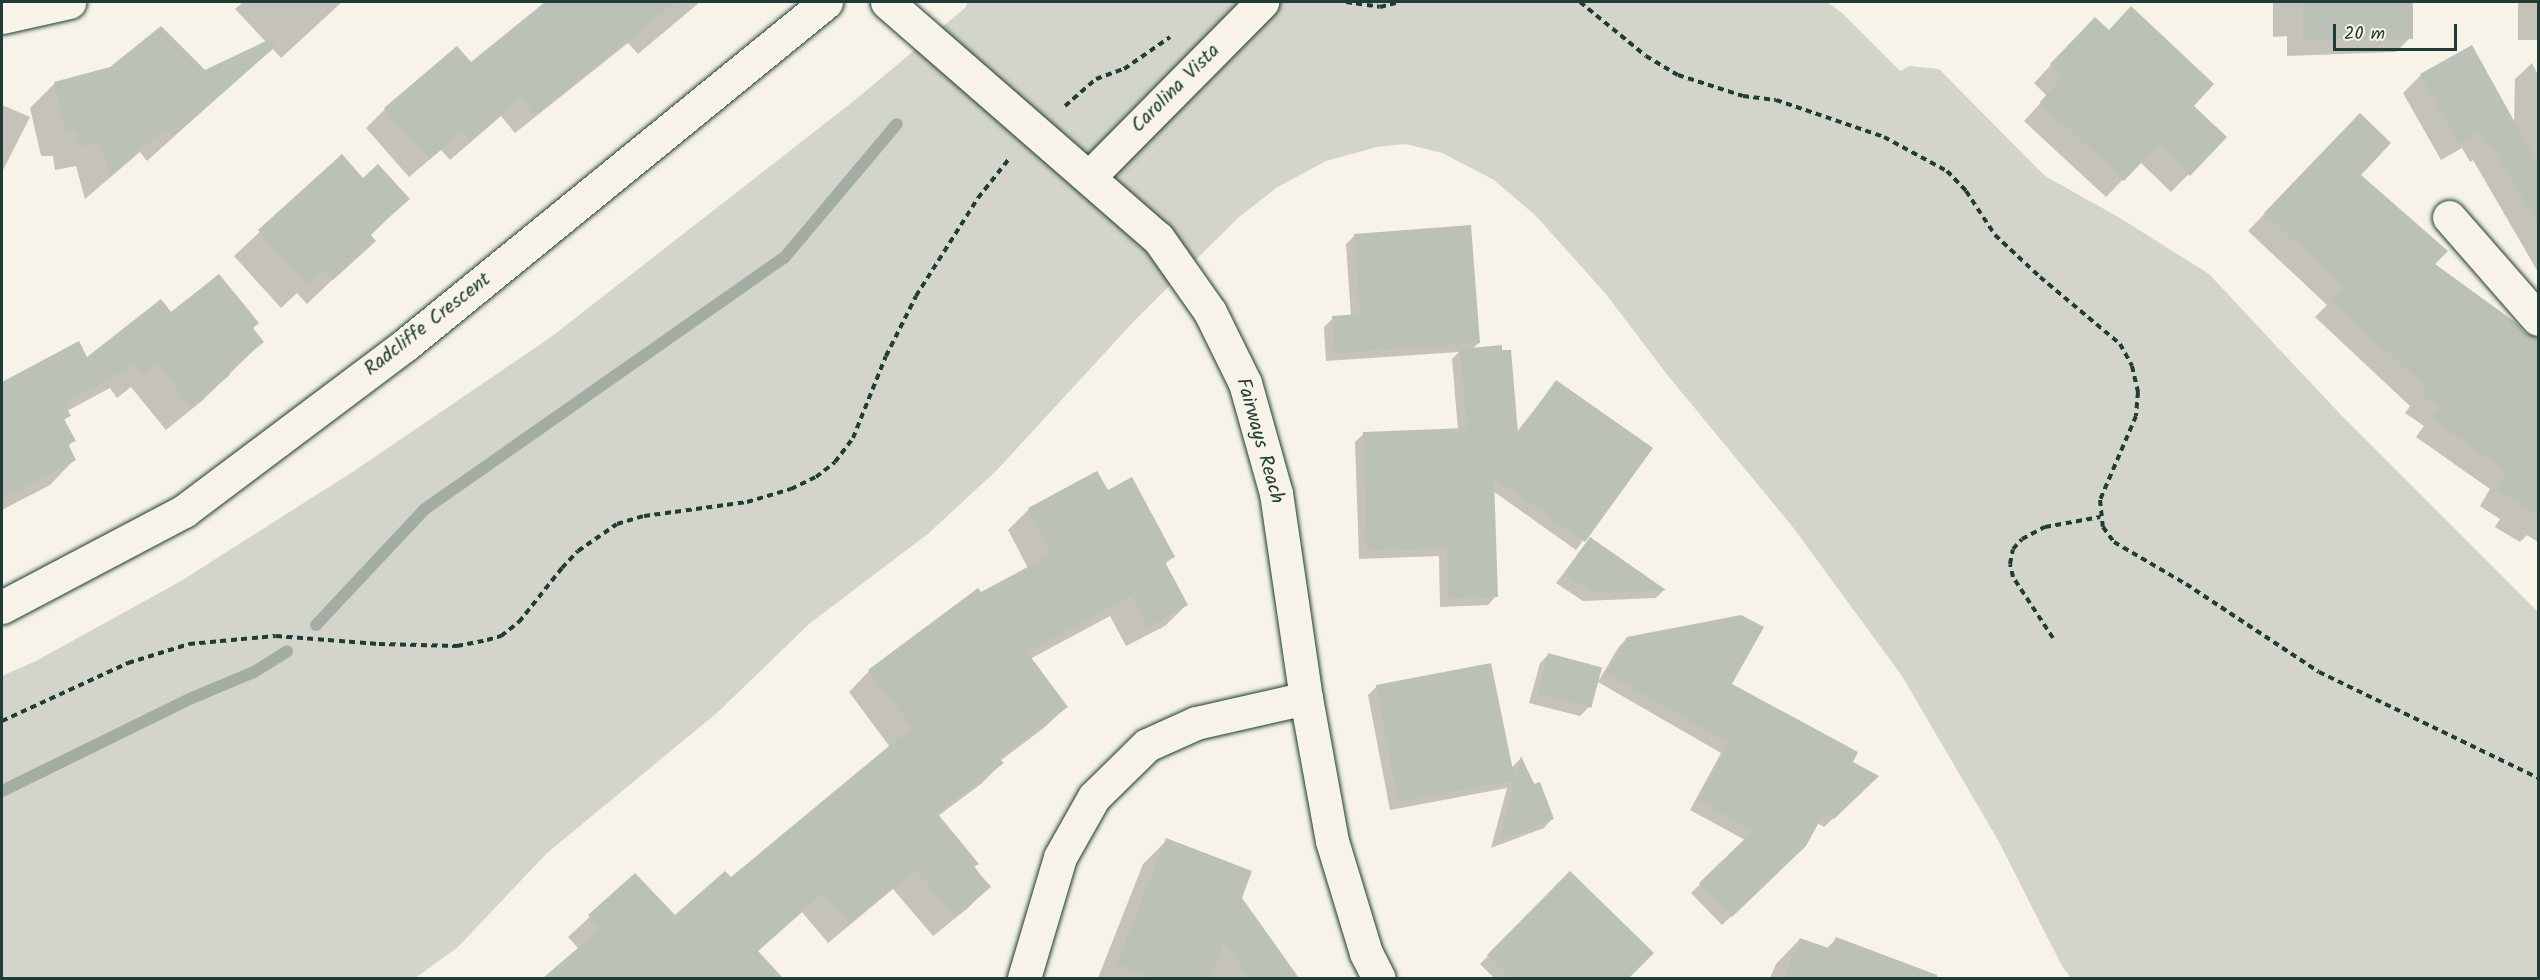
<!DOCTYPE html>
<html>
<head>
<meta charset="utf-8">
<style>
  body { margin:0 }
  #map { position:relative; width:2540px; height:980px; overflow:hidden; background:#f7f3e8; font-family:Kalam,sans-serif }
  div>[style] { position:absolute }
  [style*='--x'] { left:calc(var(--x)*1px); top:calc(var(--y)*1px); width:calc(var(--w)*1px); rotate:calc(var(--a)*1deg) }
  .green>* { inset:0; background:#d3d5ca }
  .shadow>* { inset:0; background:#0003; transform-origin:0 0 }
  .stream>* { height:12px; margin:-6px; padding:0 6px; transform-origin:6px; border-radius:6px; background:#a4ada3 }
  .building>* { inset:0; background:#bbc1b6; transform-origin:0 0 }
  .path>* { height:4px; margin-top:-2px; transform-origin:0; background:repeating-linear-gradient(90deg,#1f3d34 0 6px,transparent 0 10.5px) }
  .roads { filter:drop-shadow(0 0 2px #1f3d34) drop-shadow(0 0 2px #1f3d34) }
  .street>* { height:33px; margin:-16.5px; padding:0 16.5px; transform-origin:16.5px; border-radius:16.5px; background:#f7f3e8 }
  span { translate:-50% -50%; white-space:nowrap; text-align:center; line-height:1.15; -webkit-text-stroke:4.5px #f7f3e8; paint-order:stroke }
  .street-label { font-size:20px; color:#1f3d34 }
  .frame { position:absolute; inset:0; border:3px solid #1f3d34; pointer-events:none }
  .scale { position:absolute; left:2333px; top:24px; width:124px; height:27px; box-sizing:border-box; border:3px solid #1f3d34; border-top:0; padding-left:8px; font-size:18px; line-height:21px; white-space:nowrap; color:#1f3d34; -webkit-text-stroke:4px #f7f3e8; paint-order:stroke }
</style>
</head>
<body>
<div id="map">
  <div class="green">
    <i style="clip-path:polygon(968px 2px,1827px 2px,1842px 13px,1900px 71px,1910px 66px,1939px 69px,2045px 176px,2120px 218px,2209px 274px,2341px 415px,2538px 612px,2538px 978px,2071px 978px,2062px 966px,1998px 840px,1902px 676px,1792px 526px,1669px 377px,1605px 293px,1536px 216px,1494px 180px,1442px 153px,1406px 144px,1377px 147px,1326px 161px,1276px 188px,1238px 218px,1137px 318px,996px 471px,929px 533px,809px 624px,718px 712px,547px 853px,457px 948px,415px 978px,2px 978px,2px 676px,36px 661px,181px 581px,354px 471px,551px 337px,855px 100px,965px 8px)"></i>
  </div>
  <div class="shadow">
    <i style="clip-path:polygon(243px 2px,342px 2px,281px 58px,272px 48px,147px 161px,140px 152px,85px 199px,76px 166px,55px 170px,53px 156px,41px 156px,30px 108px,55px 83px,204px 72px,266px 42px,235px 9px)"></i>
    <i style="clip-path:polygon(547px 2px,700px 2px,638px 54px,628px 43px,515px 133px,501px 116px,450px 160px,441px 150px,409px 177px,366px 128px,385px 109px,471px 64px)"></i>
    <i style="clip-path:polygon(2273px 2px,2412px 2px,2413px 35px,2396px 52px,2287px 56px,2287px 36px,2273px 37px)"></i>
    <i style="left:2518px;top:2px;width:20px;height:38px"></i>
    <i style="clip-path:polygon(2078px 36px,2192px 106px,2225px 137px,2171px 192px,2140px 162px,2106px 197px,2024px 121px,2047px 96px,2034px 83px)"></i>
    <i style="clip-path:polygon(2532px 63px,2538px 75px,2538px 272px,2473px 160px,2470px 162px,2462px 148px,2441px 160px,2403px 93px,2421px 75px,2514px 123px,2515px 79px)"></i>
    <i style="clip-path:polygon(2px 105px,30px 117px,2px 172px)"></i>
    <i style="clip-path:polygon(2342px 132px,2359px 175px,2433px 264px,2506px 364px,2538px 384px,2538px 542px,2527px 535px,2520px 542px,2495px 527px,2500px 519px,2480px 506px,2490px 489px,2416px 437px,2424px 426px,2405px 413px,2410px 406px,2315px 317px,2327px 305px,2248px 231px)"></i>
    <i style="clip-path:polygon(341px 156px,362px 180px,408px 199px,370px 236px,374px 240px,307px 304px,297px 293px,281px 308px,234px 256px)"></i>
    <i style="clip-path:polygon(1355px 235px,1479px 343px,1472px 349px,1516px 433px,1556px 382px,1651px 449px,1576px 550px,1493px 491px,1496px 596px,1488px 605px,1440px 607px,1439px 556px,1359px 559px,1355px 442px,1364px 433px,1458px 430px,1452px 359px,1459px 352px,1326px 361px,1324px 327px,1333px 318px,1351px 317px,1346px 244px)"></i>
    <i style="clip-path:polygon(171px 314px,251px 329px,262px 342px,203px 400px,166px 430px,131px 387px,117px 398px,110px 388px,67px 411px,69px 416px,63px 421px,74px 441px,67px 447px,74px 460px,50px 485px,2px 510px,2px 384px,79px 343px,87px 359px)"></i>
    <i style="clip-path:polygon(1096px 473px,1107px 492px,1173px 557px,1164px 565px,1186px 605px,1165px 626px,1126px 646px,1110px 616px,1030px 659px,1066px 707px,1045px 727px,1000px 761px,1002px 763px,981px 784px,938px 816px,989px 887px,968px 908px,933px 936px,893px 889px,828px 943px,802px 912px,757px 952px,772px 968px,761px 978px,546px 978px,579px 949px,568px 937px,635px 875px,675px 918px,730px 879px,890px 747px,849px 692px,869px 671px,980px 594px,1028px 568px,1008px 530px,1029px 509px)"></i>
    <i style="clip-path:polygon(1590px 539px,1664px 590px,1656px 598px,1583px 601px,1556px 583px)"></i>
    <i style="clip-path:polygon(1627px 638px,1730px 684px,1876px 777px,1824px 827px,1817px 823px,1805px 845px,1722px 925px,1691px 893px,1745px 840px,1690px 810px,1721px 753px,1598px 682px,1618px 648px)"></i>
    <i style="clip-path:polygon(1548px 655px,1589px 707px,1580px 716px,1529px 703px,1540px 663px)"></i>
    <i style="clip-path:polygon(1377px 686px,1511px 768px,1521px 758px,1552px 819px,1544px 828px,1491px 848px,1507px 788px,1390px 810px,1368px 695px)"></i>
    <i style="clip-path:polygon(1167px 840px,1240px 898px,1289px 968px,1278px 978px,1098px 978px,1143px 864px)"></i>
    <i style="clip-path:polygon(1570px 873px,1652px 953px,1627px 978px,1494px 978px,1480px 964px)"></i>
    <i style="clip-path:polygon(1800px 939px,1826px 949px,1836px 939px,1941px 978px,1770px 978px,1776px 964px)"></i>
  </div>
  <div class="stream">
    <i style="--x:316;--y:625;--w:159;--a:-46.8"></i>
    <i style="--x:425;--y:509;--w:438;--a:-35"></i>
    <i style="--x:784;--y:258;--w:175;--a:-49.9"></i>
    <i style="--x:2;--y:791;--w:212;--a:-26.1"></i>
    <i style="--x:192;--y:698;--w:67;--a:-22.8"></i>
    <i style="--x:254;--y:672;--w:39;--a:-32"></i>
  </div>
  <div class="building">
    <i style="clip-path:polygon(545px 2px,676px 2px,535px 115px,521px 98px,470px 142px,461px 132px,430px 159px,384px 108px,457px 46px,471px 62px)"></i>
    <i style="left:2303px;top:2px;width:110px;height:37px"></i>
    <i style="clip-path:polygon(2131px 6px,2214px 84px,2194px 106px,2227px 137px,2190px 176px,2158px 145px,2124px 181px,2040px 102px,2063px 77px,2050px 64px,2095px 17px,2109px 30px)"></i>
    <i style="clip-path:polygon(161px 26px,205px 70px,270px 39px,275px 47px,173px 137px,165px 129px,110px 176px,101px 142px,79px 146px,77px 131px,66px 132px,54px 82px,110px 67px)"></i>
    <i style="clip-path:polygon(2472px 45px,2538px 164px,2538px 225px,2491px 144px,2487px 146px,2480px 132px,2458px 144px,2420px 74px)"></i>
    <i style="clip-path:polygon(2360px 113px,2391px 143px,2361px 175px,2448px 251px,2435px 264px,2515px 322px,2524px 332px,2538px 338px,2538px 516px,2496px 489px,2506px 471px,2432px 419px,2440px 408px,2421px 395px,2426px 388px,2331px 299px,2343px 287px,2264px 213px)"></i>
    <i style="clip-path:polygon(342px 154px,363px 178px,378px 164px,410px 199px,370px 234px,376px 241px,333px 280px,323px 270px,307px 284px,258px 230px)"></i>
    <i style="clip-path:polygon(1471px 225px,1480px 343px,1335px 353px,1332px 316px,1360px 314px,1354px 234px)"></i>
    <i style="clip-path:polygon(219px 274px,259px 323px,253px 328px,264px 342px,227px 372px,230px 375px,191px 406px,156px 363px,143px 374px,135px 364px,64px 403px,71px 416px,64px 419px,76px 441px,68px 444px,76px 460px,2px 499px,2px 382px,79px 341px,87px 357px,161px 299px,171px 312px)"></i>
    <i style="clip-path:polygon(1502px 345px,1502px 350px,1511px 350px,1518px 433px,1556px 380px,1653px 448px,1585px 542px,1494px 478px,1498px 597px,1448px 599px,1447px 548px,1367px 551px,1363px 432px,1467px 428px,1460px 349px)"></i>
    <i style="clip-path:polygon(1097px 471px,1108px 490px,1132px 477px,1175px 557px,1165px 562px,1188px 605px,1148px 627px,1131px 596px,1027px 652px,1068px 707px,999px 758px,1004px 763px,937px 813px,979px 864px,974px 867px,991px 887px,955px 917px,915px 869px,849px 924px,823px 893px,758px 951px,783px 978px,543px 978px,600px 929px,588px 915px,635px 873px,675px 915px,725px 871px,731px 877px,912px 727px,868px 670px,978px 588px,981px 592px,1052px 554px,1028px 508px)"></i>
    <i style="clip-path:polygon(1590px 537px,1666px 590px,1592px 593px,1564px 573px)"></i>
    <i style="clip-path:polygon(1741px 615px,1764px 627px,1732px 684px,1858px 752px,1853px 762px,1879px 776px,1834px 819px,1824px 813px,1806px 846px,1732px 917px,1699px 883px,1753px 831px,1698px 800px,1729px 743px,1606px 673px,1627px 637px)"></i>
    <i style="left:1548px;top:653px;width:56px;height:42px;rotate:15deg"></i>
    <i style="clip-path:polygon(1491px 663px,1515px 780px,1521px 756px,1534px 784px,1540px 782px,1554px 819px,1499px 841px,1515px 780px,1398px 802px,1376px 685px)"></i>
    <i style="clip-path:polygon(1166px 838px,1252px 871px,1242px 898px,1299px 978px,1249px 978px,1224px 942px,1210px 978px,1156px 978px,1117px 964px)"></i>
    <i style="clip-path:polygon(1570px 871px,1654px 953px,1629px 978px,1511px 978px,1487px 955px)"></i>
    <i style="clip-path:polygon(1836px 937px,1937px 975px,1937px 978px,1784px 978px,1800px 938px,1831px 949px)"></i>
  </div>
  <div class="path">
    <i style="--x:1346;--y:2;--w:34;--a:8"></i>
    <i style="--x:1380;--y:7;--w:21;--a:-14"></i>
    <i style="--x:1580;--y:2;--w:85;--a:39.3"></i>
    <i style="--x:1646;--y:56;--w:37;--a:31"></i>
    <i style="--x:1678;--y:75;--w:68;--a:17.9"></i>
    <i style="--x:1743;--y:96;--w:33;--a:7"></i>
    <i style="--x:1776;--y:100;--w:114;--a:18.9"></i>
    <i style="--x:1884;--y:137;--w:72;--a:28.4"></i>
    <i style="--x:1947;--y:171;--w:28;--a:46"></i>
    <i style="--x:1966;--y:191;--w:53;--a:56.6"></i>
    <i style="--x:1995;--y:235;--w:62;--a:43"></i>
    <i style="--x:2040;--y:277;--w:104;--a:39.9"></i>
    <i style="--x:2120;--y:344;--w:25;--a:61"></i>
    <i style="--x:2132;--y:366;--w:27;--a:77"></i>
    <i style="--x:2138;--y:392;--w:24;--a:95"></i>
    <i style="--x:2136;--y:416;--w:91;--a:113.2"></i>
    <i style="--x:2100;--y:500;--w:27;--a:84"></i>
    <i style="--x:2103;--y:527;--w:19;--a:54"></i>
    <i style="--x:2114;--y:542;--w:83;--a:30.3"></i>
    <i style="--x:2186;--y:584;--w:159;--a:33.5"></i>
    <i style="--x:2319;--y:672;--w:243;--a:25.8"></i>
    <i style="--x:1065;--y:106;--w:41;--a:-41.1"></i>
    <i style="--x:1096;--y:79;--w:30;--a:-20"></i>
    <i style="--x:1124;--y:69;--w:56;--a:-34.8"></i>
    <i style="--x:2053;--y:638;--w:73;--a:-123.3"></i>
    <i style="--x:2013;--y:577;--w:13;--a:-103"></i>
    <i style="--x:2010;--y:564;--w:15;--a:-79"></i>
    <i style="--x:2013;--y:549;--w:13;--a:-48"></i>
    <i style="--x:2022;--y:539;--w:26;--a:-28"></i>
    <i style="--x:2045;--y:527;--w:56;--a:-10.3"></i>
    <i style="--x:2;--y:721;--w:139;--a:-24.7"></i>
    <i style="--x:128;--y:663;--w:64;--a:-17.3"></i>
    <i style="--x:189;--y:644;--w:87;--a:-5.3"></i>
    <i style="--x:276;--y:636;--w:103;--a:4.4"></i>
    <i style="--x:379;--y:644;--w:78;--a:1.5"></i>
    <i style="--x:457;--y:646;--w:31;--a:-11"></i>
    <i style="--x:487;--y:640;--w:15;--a:-16"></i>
    <i style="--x:501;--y:636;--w:23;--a:-38"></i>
    <i style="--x:519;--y:622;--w:69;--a:-51.5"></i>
    <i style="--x:562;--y:568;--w:23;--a:-47"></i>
    <i style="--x:578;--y:551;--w:47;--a:-34.7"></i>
    <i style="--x:617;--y:524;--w:28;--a:-17"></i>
    <i style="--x:644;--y:516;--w:104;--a:-7.7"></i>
    <i style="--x:747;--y:502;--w:46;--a:-16.5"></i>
    <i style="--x:791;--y:489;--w:28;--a:-26"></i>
    <i style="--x:816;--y:477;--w:24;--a:-38"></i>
    <i style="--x:835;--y:462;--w:30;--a:-53"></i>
    <i style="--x:853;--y:438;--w:88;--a:-68.1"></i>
    <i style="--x:886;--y:356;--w:67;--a:-63.4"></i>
    <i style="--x:916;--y:296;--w:116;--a:-57.7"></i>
    <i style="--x:978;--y:198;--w:50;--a:-51.5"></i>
  </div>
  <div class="roads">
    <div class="street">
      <i style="--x:887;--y:2;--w:359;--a:41.1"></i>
      <i style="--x:1158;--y:238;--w:90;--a:54.9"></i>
      <i style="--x:1210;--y:312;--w:79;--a:63.8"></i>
      <i style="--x:1245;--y:383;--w:114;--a:74.3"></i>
      <i style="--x:1276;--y:493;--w:207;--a:81.7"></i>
      <i style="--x:1306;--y:698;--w:145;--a:79.7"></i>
      <i style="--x:1332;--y:841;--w:117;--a:73.1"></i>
      <i style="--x:1366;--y:953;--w:28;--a:63"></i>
      <i style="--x:2;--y:17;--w:69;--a:-12.6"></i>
      <i style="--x:1090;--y:176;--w:245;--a:-45.3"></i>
      <i style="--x:2449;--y:217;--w:135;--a:48.9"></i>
      <i style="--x:2;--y:607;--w:206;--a:-27.8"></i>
      <i style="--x:184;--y:511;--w:276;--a:-36.9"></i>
      <i style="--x:405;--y:345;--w:543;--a:-39.17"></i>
      <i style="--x:1024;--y:978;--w:126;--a:-73.4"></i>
      <i style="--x:1060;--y:857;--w:69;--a:-60.5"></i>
      <i style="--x:1094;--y:797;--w:74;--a:-44.5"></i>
      <i style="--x:1147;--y:745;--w:54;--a:-24.2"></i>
      <i style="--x:1196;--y:723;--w:113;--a:-12.8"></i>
    </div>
  </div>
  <div class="street-label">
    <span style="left:1176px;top:89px;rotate:-45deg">Carolina Vista</span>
    <span style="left:428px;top:325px;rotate:-38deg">Radcliffe Crescent</span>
    <span style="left:1259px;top:441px;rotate:74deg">Fairways Reach</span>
  </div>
  <div class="frame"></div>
  <div class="scale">20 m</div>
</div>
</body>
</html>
